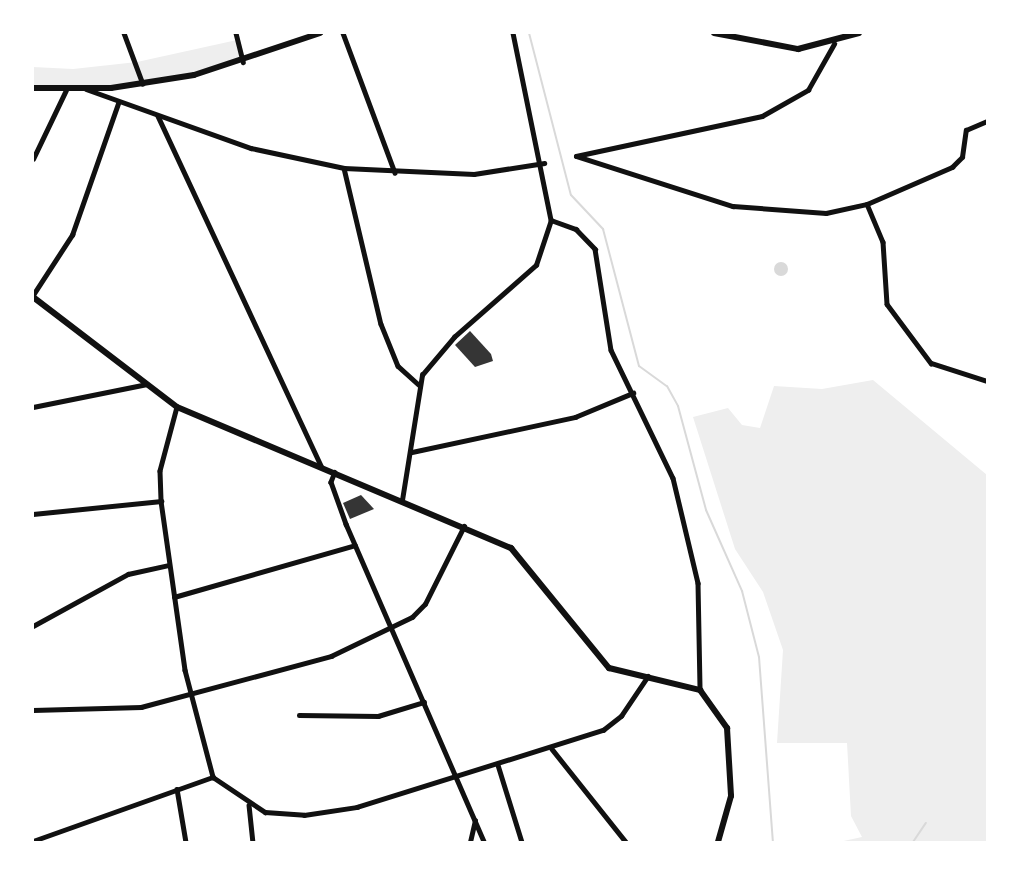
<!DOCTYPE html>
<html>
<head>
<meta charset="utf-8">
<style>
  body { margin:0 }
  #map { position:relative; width:1020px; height:875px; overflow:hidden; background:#fff; font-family:"Noto Serif",serif }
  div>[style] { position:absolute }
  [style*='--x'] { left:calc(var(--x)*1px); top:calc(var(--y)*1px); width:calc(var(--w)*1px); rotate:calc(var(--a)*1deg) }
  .green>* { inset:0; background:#eee }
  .water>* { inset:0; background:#d9d9d9 }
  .round { border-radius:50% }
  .stream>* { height:2px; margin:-1px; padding:0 1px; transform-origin:1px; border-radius:1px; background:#d9d9d9 }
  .building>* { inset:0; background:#353535 }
  .minor>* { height:4.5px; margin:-2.25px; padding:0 2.25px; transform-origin:2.25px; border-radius:2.25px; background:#111 }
  .tertiary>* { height:6px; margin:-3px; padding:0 3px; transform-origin:3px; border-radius:3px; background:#111 }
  span { translate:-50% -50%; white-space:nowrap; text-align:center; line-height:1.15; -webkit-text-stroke:4.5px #fff; paint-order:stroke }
  .frame { position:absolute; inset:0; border:34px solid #fff; pointer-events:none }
</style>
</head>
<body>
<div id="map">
  <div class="green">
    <i style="clip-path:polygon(237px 40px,243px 62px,194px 75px,143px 84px,33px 88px,33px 67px,73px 69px,137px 62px)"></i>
    <i style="clip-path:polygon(873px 380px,987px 475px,987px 842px,839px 842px,862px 837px,851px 816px,847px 743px,777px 743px,783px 650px,763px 592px,735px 549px,693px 417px,728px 408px,742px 425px,760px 428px,774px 386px,822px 389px)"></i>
  </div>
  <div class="water">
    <i class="round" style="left:774px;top:262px;width:14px;height:14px"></i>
  </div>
  <div class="stream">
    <i style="--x:529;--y:33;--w:167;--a:75.5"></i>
    <i style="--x:571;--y:195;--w:47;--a:46.7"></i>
    <i style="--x:603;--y:229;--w:142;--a:75.3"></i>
    <i style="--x:639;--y:366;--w:34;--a:36"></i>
    <i style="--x:667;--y:386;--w:23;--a:61"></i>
    <i style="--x:678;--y:406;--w:108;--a:74.9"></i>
    <i style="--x:706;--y:510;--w:89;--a:66"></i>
    <i style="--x:742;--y:591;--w:68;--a:75.6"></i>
    <i style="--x:759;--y:657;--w:186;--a:85.7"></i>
    <i style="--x:913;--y:842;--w:23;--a:-56"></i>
  </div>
  <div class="building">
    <i style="clip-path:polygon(470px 331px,491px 354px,493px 361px,475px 367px,455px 345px)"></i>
    <i style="clip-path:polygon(361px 495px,374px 509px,350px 519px,343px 503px)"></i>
  </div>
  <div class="minor">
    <i style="--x:124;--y:33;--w:54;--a:69.6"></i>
    <i style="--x:236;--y:33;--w:30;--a:76"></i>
    <i style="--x:343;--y:33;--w:149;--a:69.6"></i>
    <i style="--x:513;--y:33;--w:191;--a:78.5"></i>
    <i style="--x:551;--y:220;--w:27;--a:20"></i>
    <i style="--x:576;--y:229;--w:28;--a:46"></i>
    <i style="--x:595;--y:249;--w:102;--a:81"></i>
    <i style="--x:611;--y:350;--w:142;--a:64.2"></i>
    <i style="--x:673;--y:478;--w:108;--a:76.6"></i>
    <i style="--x:698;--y:583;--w:107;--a:88.9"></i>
    <i style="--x:86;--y:89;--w:175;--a:19.7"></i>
    <i style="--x:251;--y:148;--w:95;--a:12.1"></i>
    <i style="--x:344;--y:168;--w:130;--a:2.6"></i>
    <i style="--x:474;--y:174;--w:71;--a:-8.9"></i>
    <i style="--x:158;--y:116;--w:387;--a:65"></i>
    <i style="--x:576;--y:156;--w:165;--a:17.7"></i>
    <i style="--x:733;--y:206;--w:93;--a:4.3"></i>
    <i style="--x:826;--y:213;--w:42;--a:-12.4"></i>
    <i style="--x:867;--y:204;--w:93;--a:-23.5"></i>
    <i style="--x:952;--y:167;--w:14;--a:-45"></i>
    <i style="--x:962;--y:157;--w:27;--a:-82"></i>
    <i style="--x:966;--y:130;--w:23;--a:-23"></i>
    <i style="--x:576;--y:156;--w:190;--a:-12.1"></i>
    <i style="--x:762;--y:116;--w:53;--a:-29.5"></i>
    <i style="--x:808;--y:90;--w:53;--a:-60.5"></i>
    <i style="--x:33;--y:159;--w:76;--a:-64.4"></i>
    <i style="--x:344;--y:168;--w:160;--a:76.7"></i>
    <i style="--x:381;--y:324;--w:45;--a:68"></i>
    <i style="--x:398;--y:366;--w:28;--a:42"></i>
    <i style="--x:867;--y:204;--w:41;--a:67.2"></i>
    <i style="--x:883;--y:242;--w:62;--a:86.3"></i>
    <i style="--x:887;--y:304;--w:74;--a:53.3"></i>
    <i style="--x:931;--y:363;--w:59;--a:17.8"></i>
    <i style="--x:33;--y:295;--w:72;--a:-57"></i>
    <i style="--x:72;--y:235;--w:139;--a:-70.7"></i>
    <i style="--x:33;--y:407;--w:116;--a:-11.4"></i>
    <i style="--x:177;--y:407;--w:66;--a:104.9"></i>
    <i style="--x:160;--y:471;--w:30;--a:88"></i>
    <i style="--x:161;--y:501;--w:171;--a:81.9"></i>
    <i style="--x:185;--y:670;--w:111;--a:75.3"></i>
    <i style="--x:412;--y:452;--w:167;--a:-12.1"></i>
    <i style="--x:575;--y:417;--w:63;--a:-22.5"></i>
    <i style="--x:335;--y:472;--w:11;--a:112"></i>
    <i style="--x:331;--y:482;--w:45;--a:70.3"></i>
    <i style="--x:346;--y:524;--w:347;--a:66.5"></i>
    <i style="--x:402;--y:500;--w:127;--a:-80.9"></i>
    <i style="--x:422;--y:375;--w:50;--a:-49.9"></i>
    <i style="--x:454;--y:337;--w:109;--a:-41.3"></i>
    <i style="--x:536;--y:265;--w:47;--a:-71.6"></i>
    <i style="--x:33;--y:514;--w:129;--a:-5.8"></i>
    <i style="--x:174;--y:597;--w:188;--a:-16"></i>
    <i style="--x:33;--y:626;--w:108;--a:-28.7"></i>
    <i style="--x:128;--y:574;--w:42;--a:-12.4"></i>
    <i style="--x:33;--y:710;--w:108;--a:-1.6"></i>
    <i style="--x:141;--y:707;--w:197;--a:-15"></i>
    <i style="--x:331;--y:656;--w:90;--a:-25.7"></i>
    <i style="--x:412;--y:617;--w:18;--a:-45"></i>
    <i style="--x:425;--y:604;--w:87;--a:-63.4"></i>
    <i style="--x:299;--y:715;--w:79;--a:0.7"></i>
    <i style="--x:378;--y:716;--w:48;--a:-16.9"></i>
    <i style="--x:552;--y:749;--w:119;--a:51.5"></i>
    <i style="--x:498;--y:765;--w:81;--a:72.7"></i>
    <i style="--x:177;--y:789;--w:54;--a:80.4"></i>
    <i style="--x:249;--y:805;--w:37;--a:84"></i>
    <i style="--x:33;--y:841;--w:191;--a:-19.6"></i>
    <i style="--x:213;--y:777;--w:63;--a:33.9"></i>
    <i style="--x:265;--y:812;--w:39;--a:4"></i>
    <i style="--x:304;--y:815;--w:54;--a:-8.6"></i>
    <i style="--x:357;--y:807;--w:258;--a:-17.4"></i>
    <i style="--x:603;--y:730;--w:23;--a:-38"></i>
    <i style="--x:621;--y:716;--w:48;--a:-56"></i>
    <i style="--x:470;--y:842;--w:22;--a:-77"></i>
  </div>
  <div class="tertiary">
    <i style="--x:714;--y:33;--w:86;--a:10.8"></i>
    <i style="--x:798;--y:49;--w:63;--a:-14.7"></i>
    <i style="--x:33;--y:88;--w:78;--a:0"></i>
    <i style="--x:111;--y:88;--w:84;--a:-8.9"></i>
    <i style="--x:194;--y:75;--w:133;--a:-18.4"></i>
    <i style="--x:33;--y:297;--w:181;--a:37.4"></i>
    <i style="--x:177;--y:407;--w:363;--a:22.9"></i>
    <i style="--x:511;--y:548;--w:155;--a:50.8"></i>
    <i style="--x:609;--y:668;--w:94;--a:13.6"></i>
    <i style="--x:700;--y:690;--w:47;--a:54.6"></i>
    <i style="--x:727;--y:728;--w:68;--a:86.6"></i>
    <i style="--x:731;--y:796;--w:48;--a:105.8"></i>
  </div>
  <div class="frame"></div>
</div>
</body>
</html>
